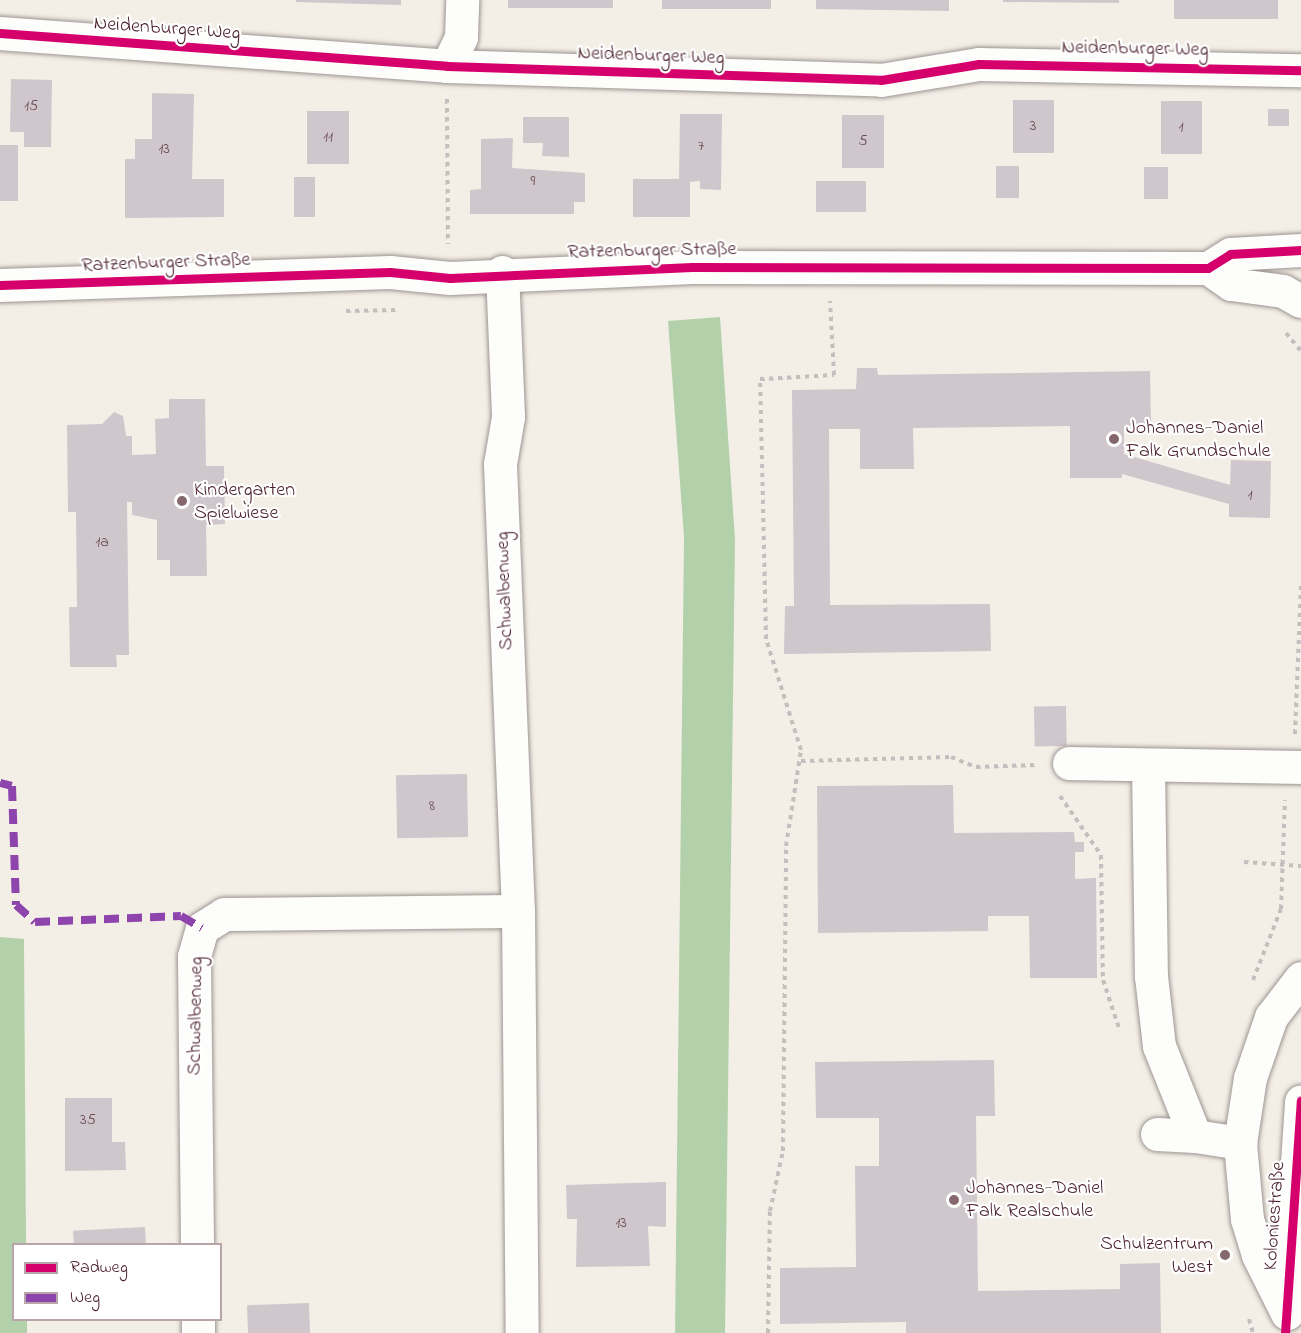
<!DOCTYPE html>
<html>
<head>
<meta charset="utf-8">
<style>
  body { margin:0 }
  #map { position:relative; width:1301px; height:1333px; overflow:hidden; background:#f3efe7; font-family:"Indie Flower",sans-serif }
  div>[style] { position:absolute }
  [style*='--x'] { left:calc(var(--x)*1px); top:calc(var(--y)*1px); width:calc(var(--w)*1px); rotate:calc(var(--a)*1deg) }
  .forest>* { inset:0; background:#b2d1aa }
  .building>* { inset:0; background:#cfc7cc; transform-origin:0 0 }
  .path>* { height:4px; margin-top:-2px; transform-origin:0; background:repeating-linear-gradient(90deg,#c4bfbf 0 4.5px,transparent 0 9px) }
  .roads { filter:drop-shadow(0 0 2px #9e9492) drop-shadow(0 0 2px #9e9492) }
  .minor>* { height:33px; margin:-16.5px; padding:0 16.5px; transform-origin:16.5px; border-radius:16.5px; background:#fdfdfb }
  .quiet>* { height:8px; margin-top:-4px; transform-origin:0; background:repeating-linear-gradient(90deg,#8e44ad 0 15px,transparent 0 23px) }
  .cycleway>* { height:9px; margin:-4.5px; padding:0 4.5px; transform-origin:4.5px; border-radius:4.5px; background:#d6006c }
  .dots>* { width:16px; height:16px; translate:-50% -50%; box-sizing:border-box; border:3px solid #fff; border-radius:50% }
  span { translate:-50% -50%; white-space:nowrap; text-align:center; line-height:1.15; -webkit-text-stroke:4.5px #fff; paint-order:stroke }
  .number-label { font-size:16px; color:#6b4953 }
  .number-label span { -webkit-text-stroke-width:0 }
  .street-label { font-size:20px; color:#4a1f2b }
  .poi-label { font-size:20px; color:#4a1f2b }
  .left { translate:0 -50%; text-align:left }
  .right { translate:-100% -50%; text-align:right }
  .legend { position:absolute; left:12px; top:1243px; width:210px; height:78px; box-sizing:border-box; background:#fff; border:2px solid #b7a5aa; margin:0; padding:8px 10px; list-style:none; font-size:18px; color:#4a1f2b }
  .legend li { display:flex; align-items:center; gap:12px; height:30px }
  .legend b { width:30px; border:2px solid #b7a5aa }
</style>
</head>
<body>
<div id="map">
  <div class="forest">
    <i style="clip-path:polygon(720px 317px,735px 540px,725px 1333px,675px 1333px,684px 537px,668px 321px)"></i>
    <i style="clip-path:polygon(0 937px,24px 939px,26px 1244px,14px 1244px,14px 1320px,27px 1320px,27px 1333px,0 1333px)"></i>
  </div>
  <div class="building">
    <i style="clip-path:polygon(296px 0,401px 0,401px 5px,296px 2px)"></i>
    <i style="left:508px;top:0;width:105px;height:8px"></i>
    <i style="left:662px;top:0;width:109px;height:9px"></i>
    <i style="clip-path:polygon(816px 0,949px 0,949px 11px,816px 9px)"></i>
    <i style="clip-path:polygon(1003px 0,1119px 0,1119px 3px,1003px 2px)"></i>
    <i style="left:1174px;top:0;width:104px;height:19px"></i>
    <i style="clip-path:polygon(11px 79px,52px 80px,51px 147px,24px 147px,24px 132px,10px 132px)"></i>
    <i style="clip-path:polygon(152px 93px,194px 94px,192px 179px,224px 179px,224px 217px,125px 218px,125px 159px,135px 159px,135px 139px,152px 139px)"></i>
    <i style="left:1013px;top:100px;width:41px;height:53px"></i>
    <i style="left:1161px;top:101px;width:41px;height:53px"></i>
    <i style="left:1268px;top:109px;width:21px;height:17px"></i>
    <i style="left:307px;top:111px;width:42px;height:53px"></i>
    <i style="clip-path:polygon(680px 114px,722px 114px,721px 190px,700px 189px,700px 181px,690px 182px,690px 217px,633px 217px,633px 179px,679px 179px)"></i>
    <i style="left:842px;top:115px;width:42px;height:53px"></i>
    <i style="clip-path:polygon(523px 117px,569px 117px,569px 157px,542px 156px,543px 143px,523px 143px)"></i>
    <i style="clip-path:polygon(513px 138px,512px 168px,585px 173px,585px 202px,574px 202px,574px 214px,470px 214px,470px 190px,481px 189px,481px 139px)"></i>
    <i style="left:0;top:145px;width:18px;height:56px"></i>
    <i style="left:996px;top:166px;width:23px;height:32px"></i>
    <i style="left:1144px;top:167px;width:24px;height:32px"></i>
    <i style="left:294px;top:177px;width:21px;height:40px"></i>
    <i style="left:816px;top:181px;width:50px;height:31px"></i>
    <i style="clip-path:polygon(857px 368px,877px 368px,878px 375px,1150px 371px,1151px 425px,1124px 426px,1124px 454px,1230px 485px,1231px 460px,1271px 461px,1270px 518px,1229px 517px,1229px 504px,1122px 474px,1122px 478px,1070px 478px,1070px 426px,913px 428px,914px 469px,860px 469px,860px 429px,829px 429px,830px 605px,990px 604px,991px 651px,784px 654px,785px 606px,794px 606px,792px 390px,856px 389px)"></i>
    <i style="clip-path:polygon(169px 399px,205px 399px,206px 466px,224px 466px,225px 524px,206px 525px,207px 576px,170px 576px,170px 560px,157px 560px,157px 520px,132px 515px,132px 502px,127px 502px,129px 655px,116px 655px,117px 667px,70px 667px,69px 607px,77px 607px,76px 512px,68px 512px,67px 425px,102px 424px,114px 412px,123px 416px,126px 436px,132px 436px,132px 455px,156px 454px,155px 419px,169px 418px)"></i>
    <i style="left:1066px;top:706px;width:40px;height:32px;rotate:89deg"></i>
    <i style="left:467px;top:774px;width:63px;height:71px;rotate:89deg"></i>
    <i style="clip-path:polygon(953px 785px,954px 833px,1074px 832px,1075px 842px,1084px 842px,1084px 852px,1075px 852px,1075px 879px,1096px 878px,1097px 978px,1030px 978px,1029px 916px,988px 916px,988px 931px,818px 933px,817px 786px)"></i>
    <i style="clip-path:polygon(994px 1060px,995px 1116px,976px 1116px,978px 1291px,1120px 1289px,1120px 1264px,1160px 1263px,1161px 1333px,906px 1333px,906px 1322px,780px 1324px,780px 1268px,856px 1267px,855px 1166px,879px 1166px,879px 1118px,816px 1118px,815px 1062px)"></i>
    <i style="clip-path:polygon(65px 1098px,112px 1098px,112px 1142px,125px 1142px,126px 1170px,65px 1171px)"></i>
    <i style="clip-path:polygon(666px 1182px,666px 1227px,648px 1226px,650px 1266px,576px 1267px,577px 1219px,567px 1219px,566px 1185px)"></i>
    <i style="left:145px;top:1227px;width:17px;height:72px;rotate:87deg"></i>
    <i style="left:309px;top:1303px;width:30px;height:62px;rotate:88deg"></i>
  </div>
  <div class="path">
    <i style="--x:447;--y:99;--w:145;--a:89.6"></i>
    <i style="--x:346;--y:311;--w:52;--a:-1.1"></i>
    <i style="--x:1286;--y:333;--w:23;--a:50"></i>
    <i style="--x:1295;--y:734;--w:149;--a:-87.7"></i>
    <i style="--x:801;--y:761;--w:150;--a:-1.5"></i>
    <i style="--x:951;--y:757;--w:27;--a:22"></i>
    <i style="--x:976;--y:767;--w:59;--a:-1.9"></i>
    <i style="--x:1060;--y:796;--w:72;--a:55.2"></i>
    <i style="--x:1101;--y:855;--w:125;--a:89.1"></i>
    <i style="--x:1103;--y:980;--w:54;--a:71.6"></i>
    <i style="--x:1244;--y:862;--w:57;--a:4"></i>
    <i style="--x:1253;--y:980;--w:76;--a:-68.5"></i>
    <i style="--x:1281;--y:909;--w:109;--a:-87.9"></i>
    <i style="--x:1249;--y:1319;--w:15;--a:74"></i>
    <i style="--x:768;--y:1333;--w:122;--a:-89.1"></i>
    <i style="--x:770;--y:1211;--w:61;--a:-77.8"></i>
    <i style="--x:783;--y:1151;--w:305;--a:-89.4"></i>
    <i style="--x:786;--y:846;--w:97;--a:-81.1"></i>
    <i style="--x:801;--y:750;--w:116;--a:-107.5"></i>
    <i style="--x:766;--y:639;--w:260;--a:-91.3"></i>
    <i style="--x:760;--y:379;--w:74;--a:-3.1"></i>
    <i style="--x:834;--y:375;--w:74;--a:-93.1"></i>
  </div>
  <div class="roads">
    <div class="minor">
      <i style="--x:0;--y:33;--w:448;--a:4.2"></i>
      <i style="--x:447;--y:66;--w:434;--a:1.8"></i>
      <i style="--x:881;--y:80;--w:99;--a:-9.3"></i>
      <i style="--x:979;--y:64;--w:322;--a:1.1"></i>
      <i style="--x:447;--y:66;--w:32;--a:-64"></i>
      <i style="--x:461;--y:37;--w:37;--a:-88"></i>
      <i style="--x:1208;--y:268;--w:28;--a:35"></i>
      <i style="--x:1231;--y:284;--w:52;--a:7.7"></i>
      <i style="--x:1283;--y:291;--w:20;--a:30"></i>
      <i style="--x:502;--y:272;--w:145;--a:87.6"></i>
      <i style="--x:508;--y:417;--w:48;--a:99.7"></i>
      <i style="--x:500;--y:464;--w:447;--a:87.7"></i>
      <i style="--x:518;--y:911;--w:422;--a:89.5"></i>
      <i style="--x:0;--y:285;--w:390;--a:-1.9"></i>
      <i style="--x:390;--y:272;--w:60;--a:5.7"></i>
      <i style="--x:450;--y:278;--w:242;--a:-2.6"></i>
      <i style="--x:692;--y:267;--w:516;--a:0.11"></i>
      <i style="--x:1208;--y:268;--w:26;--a:-32"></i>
      <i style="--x:1230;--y:254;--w:71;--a:-3.2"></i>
      <i style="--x:1069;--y:763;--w:232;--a:1"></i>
      <i style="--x:1148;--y:765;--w:211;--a:89.2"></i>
      <i style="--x:1151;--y:976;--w:70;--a:83.5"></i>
      <i style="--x:1159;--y:1046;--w:97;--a:68.2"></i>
      <i style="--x:1195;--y:1136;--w:46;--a:8.8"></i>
      <i style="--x:1157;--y:1134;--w:38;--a:3"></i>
      <i style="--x:197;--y:1244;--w:288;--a:-90.6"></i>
      <i style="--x:194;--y:956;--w:29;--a:-74"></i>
      <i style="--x:202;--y:928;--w:26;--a:-32"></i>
      <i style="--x:224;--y:914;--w:294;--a:-0.6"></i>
      <i style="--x:1287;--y:1313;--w:65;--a:-116.6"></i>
      <i style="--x:1258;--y:1255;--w:38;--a:-107"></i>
      <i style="--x:1247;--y:1219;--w:76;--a:-95.3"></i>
      <i style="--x:1240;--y:1143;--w:66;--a:-81.3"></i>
      <i style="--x:1250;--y:1078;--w:65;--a:-71"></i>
      <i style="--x:1271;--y:1017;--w:49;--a:-52.4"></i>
      <i style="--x:1287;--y:1313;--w:212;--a:-86.2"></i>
      <i style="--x:198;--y:1320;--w:13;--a:90"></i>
    </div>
  </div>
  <div class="quiet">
    <i style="--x:0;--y:783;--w:12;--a:14"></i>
    <i style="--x:12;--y:786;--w:119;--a:88.1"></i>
    <i style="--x:16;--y:905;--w:25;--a:42"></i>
    <i style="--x:35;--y:922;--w:146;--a:-2.4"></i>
    <i style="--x:181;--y:916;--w:24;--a:30"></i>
  </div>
  <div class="cycleway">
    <i style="--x:0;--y:33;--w:448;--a:4.2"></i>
    <i style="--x:447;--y:66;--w:434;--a:1.8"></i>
    <i style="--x:881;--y:80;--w:99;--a:-9.3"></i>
    <i style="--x:979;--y:64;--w:322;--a:1.1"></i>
    <i style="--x:0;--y:285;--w:390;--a:-1.9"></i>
    <i style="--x:390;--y:272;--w:60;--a:5.7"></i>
    <i style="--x:450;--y:278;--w:242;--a:-2.6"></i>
    <i style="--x:692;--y:267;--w:516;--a:0.11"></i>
    <i style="--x:1208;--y:268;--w:26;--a:-32"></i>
    <i style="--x:1230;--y:254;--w:71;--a:-3.2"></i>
    <i style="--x:1285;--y:1333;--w:233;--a:-86.1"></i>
  </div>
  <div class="dots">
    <i style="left:1114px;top:439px;background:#85686d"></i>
    <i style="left:182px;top:501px;background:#85686d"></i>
    <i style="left:954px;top:1200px;background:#85686d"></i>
    <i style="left:1225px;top:1255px;background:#85686d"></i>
  </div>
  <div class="number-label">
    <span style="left:31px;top:106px">15</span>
    <span style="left:1033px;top:126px">3</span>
    <span style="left:1181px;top:127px">1</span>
    <span style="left:328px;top:137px">11</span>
    <span style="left:863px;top:141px">5</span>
    <span style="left:701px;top:146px">7</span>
    <span style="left:164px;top:149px">13</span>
    <span style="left:533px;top:181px">9</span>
    <span style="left:1250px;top:495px">1</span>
    <span style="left:102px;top:542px">1a</span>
    <span style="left:432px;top:806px">8</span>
    <span style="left:88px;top:1120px">35</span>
    <span style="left:621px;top:1223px">13</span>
  </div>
  <div class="street-label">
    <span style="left:167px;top:29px;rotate:4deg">Neidenburger Weg</span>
    <span style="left:1135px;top:49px;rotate:1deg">Neidenburger Weg</span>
    <span style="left:651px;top:56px;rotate:2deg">Neidenburger Weg</span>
    <span style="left:652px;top:251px;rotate:-1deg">Ratzenburger Straße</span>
    <span style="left:166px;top:263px;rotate:-2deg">Ratzenburger Straße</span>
    <span style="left:505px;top:591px;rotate:-92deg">Schwalbenweg</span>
    <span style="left:196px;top:1016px;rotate:-89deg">Schwalbenweg</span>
    <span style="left:1275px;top:1216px;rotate:-86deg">Koloniestraße</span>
  </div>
  <div class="poi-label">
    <span class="left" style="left:1126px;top:440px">Johannes-Daniel<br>Falk Grundschule</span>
    <span class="left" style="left:194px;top:502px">Kindergarten<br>Spielwiese</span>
    <span class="left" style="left:966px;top:1200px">Johannes-Daniel<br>Falk Realschule</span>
    <span class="right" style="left:1213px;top:1256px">Schulzentrum<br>West</span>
  </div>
  <ul class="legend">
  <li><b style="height:8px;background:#d6006c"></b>Radweg</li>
  <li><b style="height:8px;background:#8e44ad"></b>Weg</li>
  </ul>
</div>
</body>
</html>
